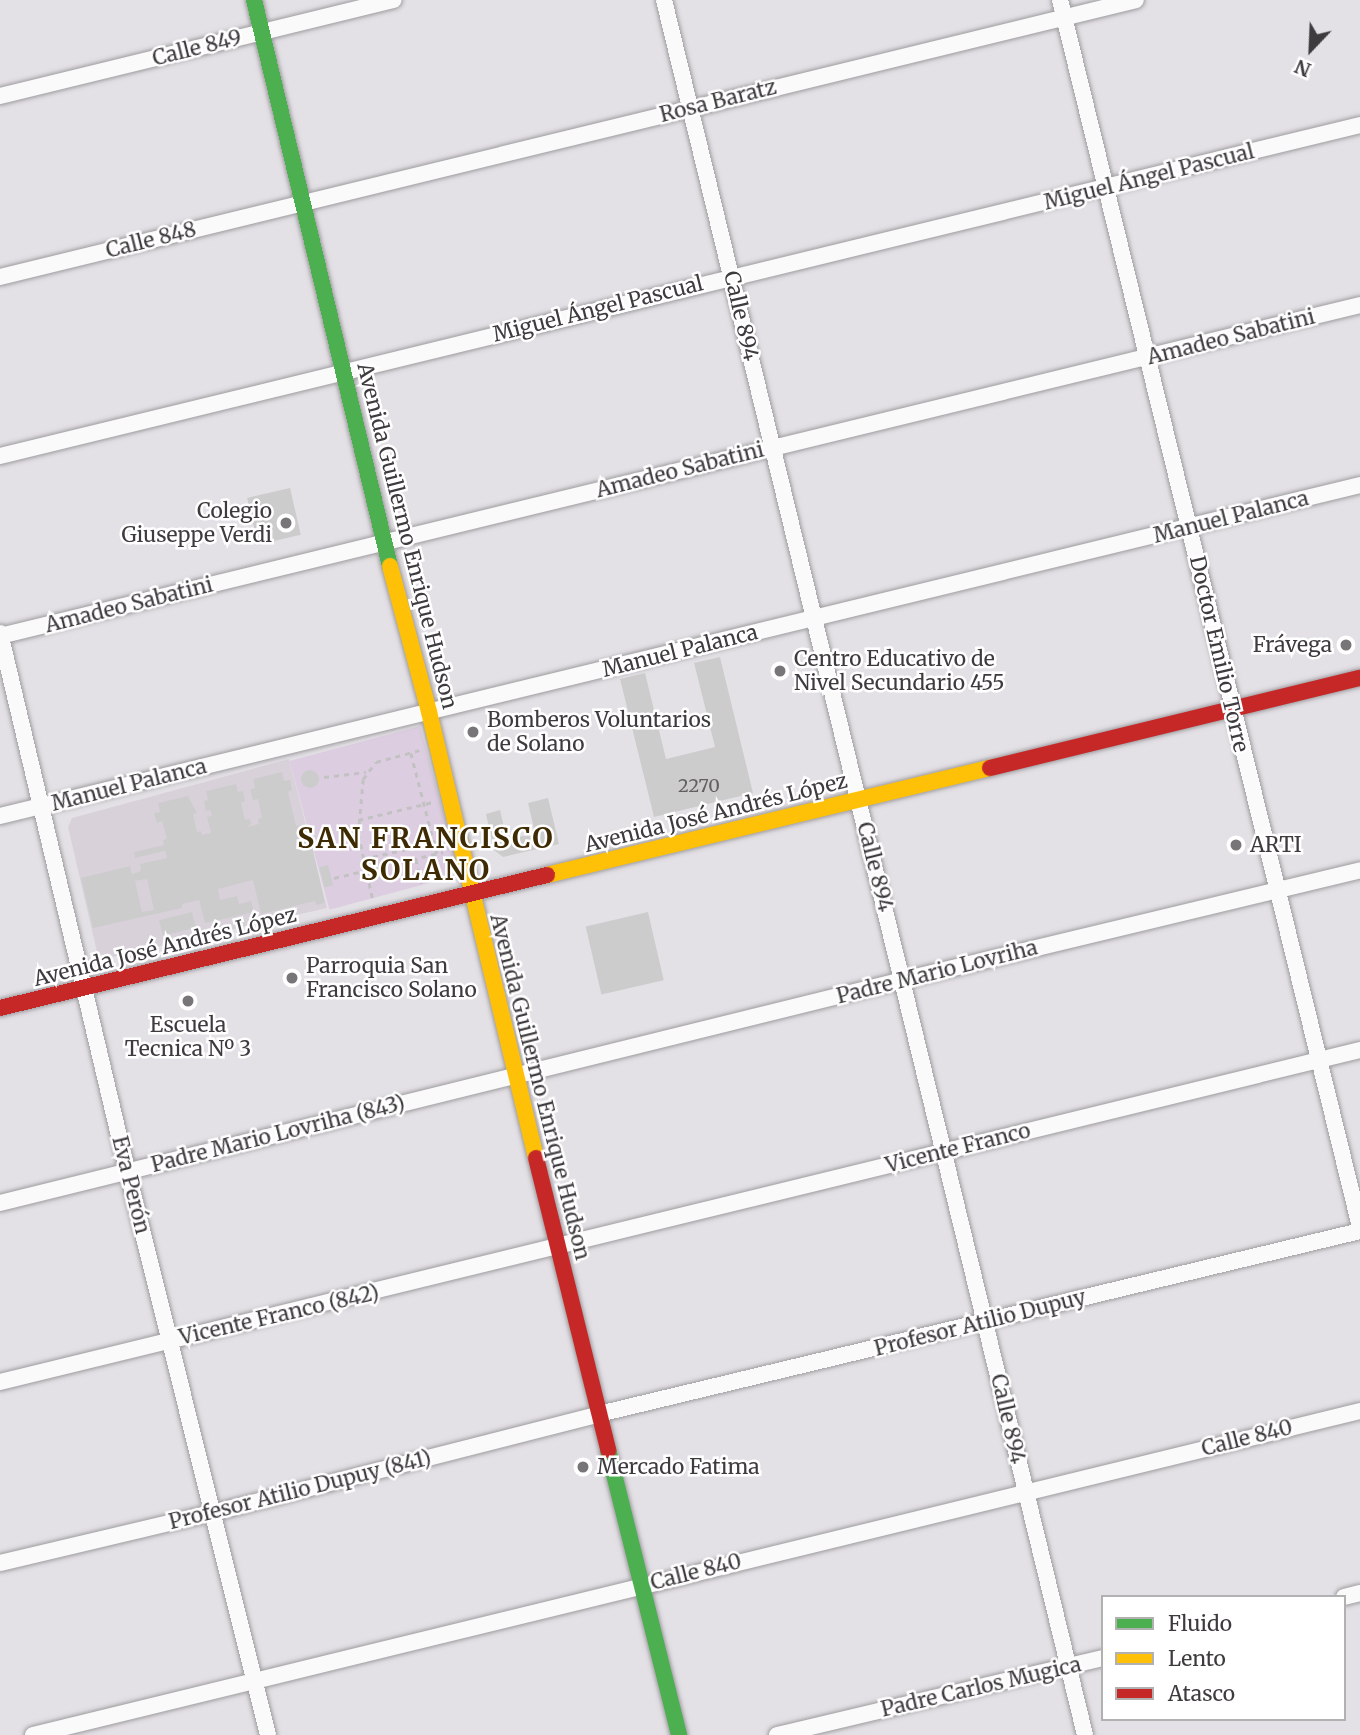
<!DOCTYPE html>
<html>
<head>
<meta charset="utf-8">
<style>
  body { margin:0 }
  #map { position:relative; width:1360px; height:1735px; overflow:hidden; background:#e4e1e6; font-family:Merriweather,serif }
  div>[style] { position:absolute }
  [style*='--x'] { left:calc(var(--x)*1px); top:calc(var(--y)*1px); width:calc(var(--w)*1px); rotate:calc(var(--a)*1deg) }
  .built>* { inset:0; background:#d8d1da }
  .green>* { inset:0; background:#dccee0; transform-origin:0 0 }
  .building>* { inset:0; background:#cdcccc; transform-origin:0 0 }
  .round { border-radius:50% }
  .path>* { height:2.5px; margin-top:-1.25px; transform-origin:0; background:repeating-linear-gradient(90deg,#c3c2c3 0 5px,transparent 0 10px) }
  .roads { filter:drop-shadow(0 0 2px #9e9c9f) drop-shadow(0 0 2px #9e9c9f) }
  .street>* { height:16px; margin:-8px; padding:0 8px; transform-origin:8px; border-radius:8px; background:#fbfafb }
  .fast>* { height:16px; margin:-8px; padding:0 8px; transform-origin:8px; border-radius:8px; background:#4caf50 }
  .slow>* { height:16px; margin:-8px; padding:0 8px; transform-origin:8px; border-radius:8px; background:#ffc107 }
  .jam>* { height:16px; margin:-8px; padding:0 8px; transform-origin:8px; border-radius:8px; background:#c62828 }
  .dots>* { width:19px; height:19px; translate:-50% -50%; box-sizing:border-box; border:4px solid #fff; border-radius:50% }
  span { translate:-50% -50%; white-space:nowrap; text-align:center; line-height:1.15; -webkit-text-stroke:5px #fff; paint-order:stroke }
  .number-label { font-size:18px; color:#625f62 }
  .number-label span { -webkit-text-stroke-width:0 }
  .street-label { font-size:21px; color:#3e3b3e }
  .poi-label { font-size:21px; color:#3e3b3e }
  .right { translate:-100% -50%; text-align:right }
  .left { translate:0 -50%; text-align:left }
  .district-label { font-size:28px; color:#3e2b03; font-weight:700; letter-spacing:2px }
  .legend { position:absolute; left:1101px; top:1595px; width:245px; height:126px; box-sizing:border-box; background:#fff; border:2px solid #b2b1b2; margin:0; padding:9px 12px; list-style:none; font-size:21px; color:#3e3b3e }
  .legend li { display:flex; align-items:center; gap:14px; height:35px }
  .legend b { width:35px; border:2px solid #b2b1b2 }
  .north { position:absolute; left:1276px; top:14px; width:70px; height:70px; -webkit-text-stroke:5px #fff; paint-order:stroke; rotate:203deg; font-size:19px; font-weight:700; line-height:28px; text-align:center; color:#3e3b3e }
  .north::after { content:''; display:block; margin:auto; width:24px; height:32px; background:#3e3b3e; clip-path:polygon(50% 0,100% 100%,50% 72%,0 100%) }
</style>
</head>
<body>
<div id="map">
  <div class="built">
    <i style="clip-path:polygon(289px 759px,327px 908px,108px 958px,97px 952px,68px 827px,72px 818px)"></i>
  </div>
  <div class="green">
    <i style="left:420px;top:726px;width:154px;height:135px;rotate:75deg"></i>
  </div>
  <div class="building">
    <i style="left:290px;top:488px;width:48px;height:44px;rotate:77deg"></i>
    <i style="clip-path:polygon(720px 657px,753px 793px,654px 817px,620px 679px,645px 673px,666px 759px,715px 747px,694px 663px)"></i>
    <i class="round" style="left:301px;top:770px;width:18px;height:18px"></i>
    <i style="clip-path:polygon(evenodd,282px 772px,284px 781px,290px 780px,292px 790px,288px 792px,296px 826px,307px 824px,325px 903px,316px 905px,315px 901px,261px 914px,253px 880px,218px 889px,220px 900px,237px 896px,239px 904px,251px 901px,254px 912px,205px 923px,199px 900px,182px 904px,182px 908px,93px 928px,81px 878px,130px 866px,132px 874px,141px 871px,140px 864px,167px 858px,165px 851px,135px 858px,134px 852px,164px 845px,163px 840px,167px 839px,162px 821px,157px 823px,154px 813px,160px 812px,158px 803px,188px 796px,197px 813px,193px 814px,197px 832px,201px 831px,202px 835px,211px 833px,207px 817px,212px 816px,210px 810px,206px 811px,204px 801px,208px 800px,206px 791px,236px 784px,238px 792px,243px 791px,245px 801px,241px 803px,245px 820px,250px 819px,251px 824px,247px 827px,259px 824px,258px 819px,262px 818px,258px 799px,253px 800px,250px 790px,255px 788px,253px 779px,282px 772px,147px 879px,154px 910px,142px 912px,135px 881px,147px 879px)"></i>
    <i style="clip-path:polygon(548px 798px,559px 844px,503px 857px,494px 850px,486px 814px,500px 810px,507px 840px,535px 833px,528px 803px)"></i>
    <i style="left:328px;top:865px;width:21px;height:9px;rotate:76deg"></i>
    <i style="left:192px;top:912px;width:16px;height:34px;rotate:76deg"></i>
    <i style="left:648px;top:912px;width:70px;height:64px;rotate:77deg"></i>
  </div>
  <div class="path">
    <i style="--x:411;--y:753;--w:104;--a:75.6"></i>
    <i style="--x:324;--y:777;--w:42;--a:-6.8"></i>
    <i style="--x:358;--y:820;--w:77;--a:-13.5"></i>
    <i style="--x:363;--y:859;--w:81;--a:-12.8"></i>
    <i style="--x:416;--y:859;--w:28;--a:77"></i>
    <i style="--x:334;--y:878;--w:112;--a:-13.4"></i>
    <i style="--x:372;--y:898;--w:66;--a:-102.3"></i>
    <i style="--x:358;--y:834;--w:55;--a:-84.8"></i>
    <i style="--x:363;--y:779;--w:21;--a:-53"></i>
    <i style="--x:376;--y:762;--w:46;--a:-15.3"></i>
  </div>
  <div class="roads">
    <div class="street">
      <i style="--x:664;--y:0;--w:1785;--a:76.36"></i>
      <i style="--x:1060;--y:0;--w:1263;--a:76.26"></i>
      <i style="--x:0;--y:96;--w:405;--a:-13.7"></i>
      <i style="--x:0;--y:277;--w:1169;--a:-13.7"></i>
      <i style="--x:0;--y:456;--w:1400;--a:-13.68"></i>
      <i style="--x:0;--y:633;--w:552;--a:76.69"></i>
      <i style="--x:127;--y:1170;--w:582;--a:75.99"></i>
      <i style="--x:0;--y:636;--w:1400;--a:-13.68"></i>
      <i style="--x:0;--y:816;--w:1400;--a:-13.68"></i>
      <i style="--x:0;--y:1203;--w:930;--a:-13.87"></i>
      <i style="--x:903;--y:980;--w:470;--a:-13.5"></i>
      <i style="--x:0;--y:1382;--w:1400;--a:-13.72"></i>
      <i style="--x:0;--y:1563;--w:218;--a:-13.3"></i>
      <i style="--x:212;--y:1513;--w:399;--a:-14.3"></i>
      <i style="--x:599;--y:1414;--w:783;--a:-13.52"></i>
      <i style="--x:1344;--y:1597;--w:16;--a:-14"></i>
      <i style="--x:33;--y:1735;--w:1366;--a:-13.72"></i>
      <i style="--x:777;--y:1735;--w:335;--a:-13.3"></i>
    </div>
    <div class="fast">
      <i style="--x:254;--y:0;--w:582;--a:76.49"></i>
      <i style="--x:608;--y:1450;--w:294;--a:76"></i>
    </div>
    <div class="slow">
      <i style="--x:390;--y:566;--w:151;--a:75"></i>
      <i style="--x:429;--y:712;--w:459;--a:76.5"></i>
      <i style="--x:547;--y:875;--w:456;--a:-13.6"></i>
    </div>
    <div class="jam">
      <i style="--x:990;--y:768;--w:381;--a:-13.7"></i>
      <i style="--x:0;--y:1008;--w:563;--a:-13.67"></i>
      <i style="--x:536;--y:1158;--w:301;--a:76.1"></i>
    </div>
  </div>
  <div class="dots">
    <i style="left:286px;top:523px;background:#787579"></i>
    <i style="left:1346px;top:645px;background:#787579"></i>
    <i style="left:780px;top:671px;background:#787579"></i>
    <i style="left:473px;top:732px;background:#787579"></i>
    <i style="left:1236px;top:845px;background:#787579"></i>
    <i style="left:292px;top:978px;background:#787579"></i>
    <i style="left:188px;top:1001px;background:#787579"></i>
    <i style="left:583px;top:1467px;background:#787579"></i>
  </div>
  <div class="number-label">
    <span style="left:699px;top:786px">2270</span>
  </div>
  <div class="street-label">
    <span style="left:197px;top:48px;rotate:-14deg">Calle 849</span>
    <span style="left:718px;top:101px;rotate:-14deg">Rosa Baratz</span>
    <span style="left:1149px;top:177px;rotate:-14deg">Miguel Ángel Pascual</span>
    <span style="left:151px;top:240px;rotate:-14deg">Calle 848</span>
    <span style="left:598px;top:309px;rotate:-14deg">Miguel Ángel Pascual</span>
    <span style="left:741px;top:316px;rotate:77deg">Calle 894</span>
    <span style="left:1231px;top:337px;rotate:-14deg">Amadeo Sabatini</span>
    <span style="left:680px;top:470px;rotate:-14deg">Amadeo Sabatini</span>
    <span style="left:1231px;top:517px;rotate:-14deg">Manuel Palanca</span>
    <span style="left:407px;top:536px;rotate:76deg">Avenida Guillermo Enrique Hudson</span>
    <span style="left:129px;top:605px;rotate:-14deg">Amadeo Sabatini</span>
    <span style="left:680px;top:651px;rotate:-14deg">Manuel Palanca</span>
    <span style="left:1219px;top:654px;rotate:77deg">Doctor Emilio Torre</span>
    <span style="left:129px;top:785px;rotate:-14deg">Manuel Palanca</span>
    <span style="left:716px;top:813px;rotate:-14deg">Avenida José Andrés López</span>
    <span style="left:875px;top:867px;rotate:76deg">Calle 894</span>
    <span style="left:165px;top:947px;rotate:-14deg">Avenida José Andrés López</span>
    <span style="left:937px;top:972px;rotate:-14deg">Padre Mario Lovriha</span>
    <span style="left:540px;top:1087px;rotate:76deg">Avenida Guillermo Enrique Hudson</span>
    <span style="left:278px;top:1134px;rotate:-14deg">Padre Mario Lovriha (843)</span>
    <span style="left:958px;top:1148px;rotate:-14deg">Vicente Franco</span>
    <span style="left:131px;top:1185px;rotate:76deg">Eva Perón</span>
    <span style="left:279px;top:1315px;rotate:-13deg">Vicente Franco (842)</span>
    <span style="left:980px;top:1323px;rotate:-14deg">Profesor Atilio Dupuy</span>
    <span style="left:1008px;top:1419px;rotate:77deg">Calle 894</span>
    <span style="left:1247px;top:1438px;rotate:-14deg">Calle 840</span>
    <span style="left:300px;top:1490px;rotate:-14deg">Profesor Atilio Dupuy (841)</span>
    <span style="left:696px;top:1572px;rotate:-14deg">Calle 840</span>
    <span style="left:981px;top:1687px;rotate:-13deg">Padre Carlos Mugica</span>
  </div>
  <div class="poi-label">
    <span class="right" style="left:272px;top:523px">Colegio<br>Giuseppe Verdi</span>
    <span class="right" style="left:1332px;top:645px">Frávega</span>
    <span class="left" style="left:794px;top:671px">Centro Educativo de<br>Nivel Secundario 455</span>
    <span class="left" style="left:487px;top:732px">Bomberos Voluntarios<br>de Solano</span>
    <span class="left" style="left:1250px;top:845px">ARTI</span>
    <span class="left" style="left:306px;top:978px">Parroquia San<br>Francisco Solano</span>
    <span style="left:188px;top:1037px">Escuela<br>Tecnica Nº 3</span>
    <span class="left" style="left:597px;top:1467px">Mercado Fatima</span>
  </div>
  <div class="district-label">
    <span style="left:426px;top:854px">SAN FRANCISCO<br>SOLANO</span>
  </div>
  <ul class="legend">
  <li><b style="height:9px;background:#4caf50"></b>Fluido</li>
  <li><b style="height:9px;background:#ffc107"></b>Lento</li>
  <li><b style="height:9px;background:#c62828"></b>Atasco</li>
  </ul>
  <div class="north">N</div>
</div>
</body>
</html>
